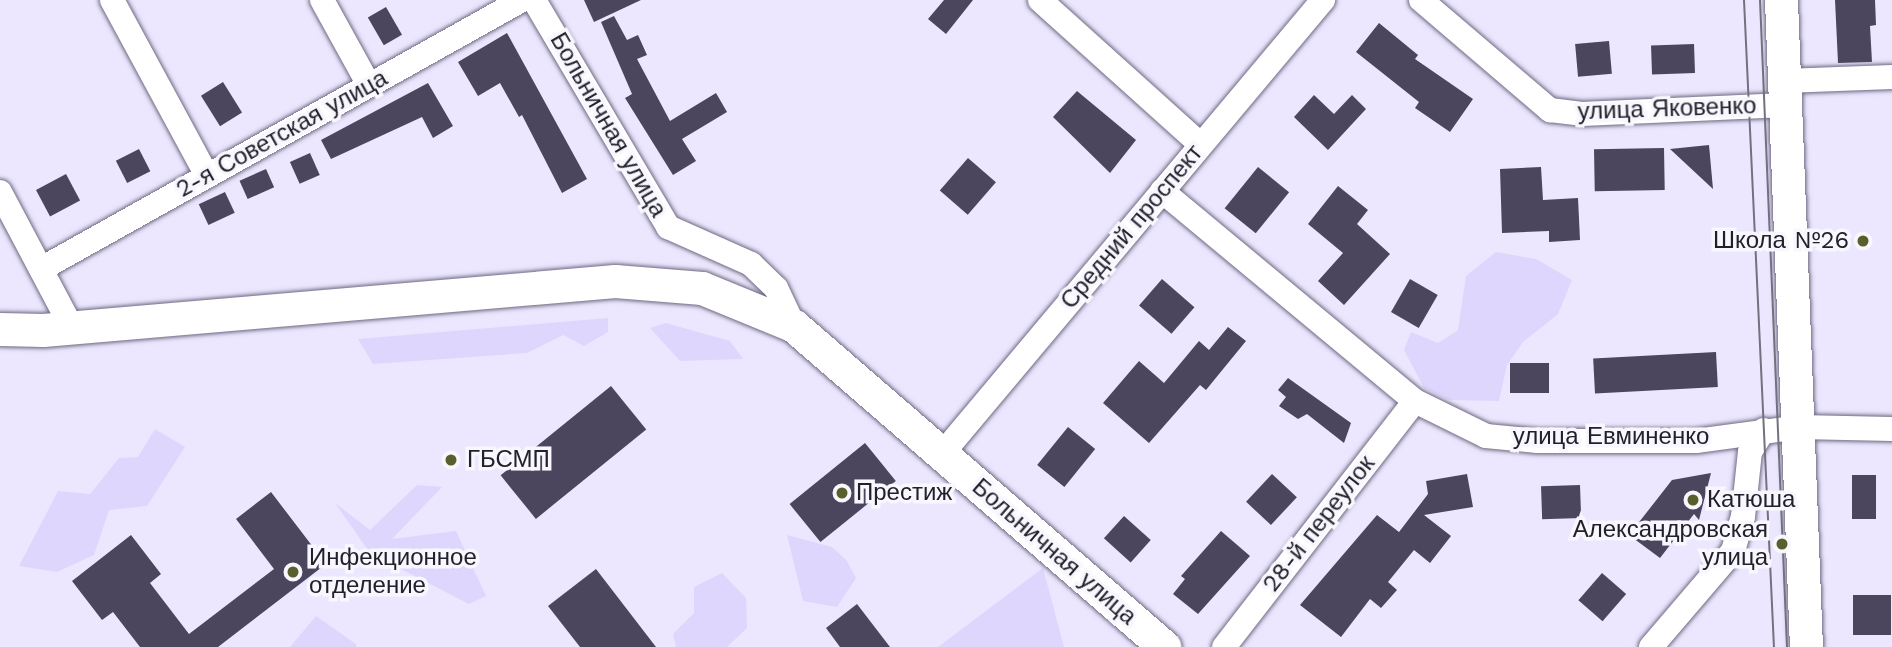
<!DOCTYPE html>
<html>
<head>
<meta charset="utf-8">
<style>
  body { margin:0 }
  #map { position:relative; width:1892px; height:647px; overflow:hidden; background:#ece7fe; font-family:"Work Sans",sans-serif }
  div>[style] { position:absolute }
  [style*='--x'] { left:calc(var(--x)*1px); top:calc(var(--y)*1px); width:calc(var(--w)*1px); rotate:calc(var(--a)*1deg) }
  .green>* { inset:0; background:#dfd6fd }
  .building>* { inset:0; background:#4b465d; transform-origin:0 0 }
  .roads { filter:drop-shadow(0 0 2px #6e6982) drop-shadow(0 0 2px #6e6982) }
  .street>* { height:24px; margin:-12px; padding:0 12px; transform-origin:12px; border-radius:12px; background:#fff }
  .secondary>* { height:33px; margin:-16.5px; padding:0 16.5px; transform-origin:16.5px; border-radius:16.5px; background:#fff }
  .tram>* { height:2px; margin:-1px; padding:0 1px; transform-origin:1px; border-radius:1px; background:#73707f }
  .dots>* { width:19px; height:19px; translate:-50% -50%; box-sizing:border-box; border:4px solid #f8f7fd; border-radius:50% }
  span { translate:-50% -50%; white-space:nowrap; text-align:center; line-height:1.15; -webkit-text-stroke:7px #f8f7fd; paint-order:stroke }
  .street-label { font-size:24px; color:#22202a }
  .poi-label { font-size:24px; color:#22202a }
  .right { translate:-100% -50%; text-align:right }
  .left { translate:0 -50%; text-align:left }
</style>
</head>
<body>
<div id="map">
  <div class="green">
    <i style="clip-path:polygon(1496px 252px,1536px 259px,1572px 280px,1558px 314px,1523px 342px,1507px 365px,1499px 401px,1448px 400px,1424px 388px,1404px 350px,1411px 332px,1438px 343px,1458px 330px,1466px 276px)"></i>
    <i style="clip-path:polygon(608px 318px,608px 332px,584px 346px,563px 335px,527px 353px,373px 364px,358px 339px)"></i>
    <i style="clip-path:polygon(666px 323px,730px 341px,743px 359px,680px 361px,650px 328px)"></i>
    <i style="clip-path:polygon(155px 429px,185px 447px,147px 506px,109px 510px,94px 555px,57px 572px,19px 566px,58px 491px,90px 494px,119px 458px,138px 457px)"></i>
    <i style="clip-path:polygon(417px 485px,442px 487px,392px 539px,456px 531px,486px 596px,469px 604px,370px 553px,335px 503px,370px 530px)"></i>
    <i style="clip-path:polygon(787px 535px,832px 547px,847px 561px,856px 578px,837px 607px,803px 601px)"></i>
    <i style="clip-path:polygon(1043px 568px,1064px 647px,938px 647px)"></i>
    <i style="clip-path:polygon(722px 573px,746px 598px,747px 628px,727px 647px,676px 647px,673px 634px,694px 613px,694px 587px)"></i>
    <i style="clip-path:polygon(316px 616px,356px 644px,356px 647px,290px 647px)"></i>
  </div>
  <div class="building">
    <i style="clip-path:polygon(584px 0,641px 0,594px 22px)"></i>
    <i style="clip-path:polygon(944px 0,973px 0,946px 34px,928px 19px)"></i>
    <i style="clip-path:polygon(1835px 0,1875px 0,1876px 25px,1870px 26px,1872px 62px,1838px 63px)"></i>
    <i style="left:386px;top:7px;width:32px;height:21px;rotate:60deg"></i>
    <i style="clip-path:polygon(614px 16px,627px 40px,638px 35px,647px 55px,637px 59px,670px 121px,716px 93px,727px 112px,682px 139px,696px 161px,673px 175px,625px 98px,632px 94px,601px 22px)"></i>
    <i style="clip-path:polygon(1379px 23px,1418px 55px,1415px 59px,1473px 99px,1450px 132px,1415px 108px,1419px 102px,1356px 52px)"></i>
    <i style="clip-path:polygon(507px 33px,587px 179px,562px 193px,522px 115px,519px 117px,500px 83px,478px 96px,458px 62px)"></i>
    <i style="left:1609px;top:41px;width:33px;height:34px;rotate:85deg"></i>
    <i style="left:1694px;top:44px;width:29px;height:43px;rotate:88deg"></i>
    <i style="left:223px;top:82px;width:36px;height:26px;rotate:58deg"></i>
    <i style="clip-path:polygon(428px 83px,453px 126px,433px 138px,422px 117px,331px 159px,321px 140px)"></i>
    <i style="clip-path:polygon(1077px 91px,1136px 140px,1110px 173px,1053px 117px)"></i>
    <i style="clip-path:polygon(1314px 95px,1334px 114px,1352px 95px,1366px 109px,1328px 150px,1294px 117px)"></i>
    <i style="clip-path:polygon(1709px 145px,1713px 189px,1670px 149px)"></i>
    <i style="left:1664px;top:148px;width:42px;height:70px;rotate:89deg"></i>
    <i style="left:139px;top:149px;width:25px;height:26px;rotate:63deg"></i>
    <i style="left:310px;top:153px;width:24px;height:22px;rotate:66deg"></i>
    <i style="left:968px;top:158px;width:37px;height:43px;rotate:41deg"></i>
    <i style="left:1258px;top:167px;width:40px;height:53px;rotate:39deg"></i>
    <i style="clip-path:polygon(1541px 167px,1543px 200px,1578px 198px,1580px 240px,1549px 242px,1549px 231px,1502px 233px,1500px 169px)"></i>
    <i style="left:266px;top:169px;width:20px;height:29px;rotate:66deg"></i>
    <i style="left:66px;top:174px;width:30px;height:34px;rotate:62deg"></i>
    <i style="clip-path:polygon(1338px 186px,1368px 210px,1357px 224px,1390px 254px,1344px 305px,1318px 281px,1343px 253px,1308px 224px)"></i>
    <i style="left:225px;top:192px;width:23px;height:29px;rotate:65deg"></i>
    <i style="left:1162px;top:279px;width:43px;height:35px;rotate:41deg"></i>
    <i style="left:1410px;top:279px;width:32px;height:38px;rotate:30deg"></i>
    <i style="clip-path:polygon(1228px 327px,1246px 341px,1206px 390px,1200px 385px,1149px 443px,1103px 403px,1139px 361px,1164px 383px,1199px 341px,1209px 350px)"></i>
    <i style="left:1716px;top:352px;width:35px;height:123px;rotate:87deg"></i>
    <i style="left:1510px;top:363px;width:39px;height:30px"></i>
    <i style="clip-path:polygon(1288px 378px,1351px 423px,1344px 443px,1307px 414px,1298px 419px,1279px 406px,1286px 397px,1278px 390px)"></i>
    <i style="left:611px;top:386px;width:56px;height:142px;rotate:51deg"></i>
    <i style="left:1068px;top:427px;width:35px;height:49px;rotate:39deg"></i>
    <i style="left:865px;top:443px;width:49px;height:97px;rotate:51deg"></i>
    <i style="clip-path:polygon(1711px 473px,1699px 520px,1694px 514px,1660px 558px,1629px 535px,1672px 480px)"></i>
    <i style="left:1272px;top:474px;width:34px;height:38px;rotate:43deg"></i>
    <i style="clip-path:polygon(1467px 474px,1473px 507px,1424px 515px,1451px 536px,1430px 563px,1414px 550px,1388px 582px,1397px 590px,1381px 608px,1370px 599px,1341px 637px,1300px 605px,1377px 515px,1399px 532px,1428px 494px,1426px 481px)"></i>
    <i style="left:1852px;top:475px;width:24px;height:44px"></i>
    <i style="left:1580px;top:485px;width:33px;height:39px;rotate:88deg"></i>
    <i style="clip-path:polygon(271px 492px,326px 564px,218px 647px,140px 647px,113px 612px,102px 620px,72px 581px,131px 535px,161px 574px,150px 583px,189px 634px,274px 569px,236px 519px)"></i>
    <i style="left:1124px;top:516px;width:36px;height:30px;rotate:42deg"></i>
    <i style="clip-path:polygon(1221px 531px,1250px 556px,1198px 614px,1173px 594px,1185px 579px,1181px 576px)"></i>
    <i style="clip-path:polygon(596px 569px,656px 647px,580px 647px,548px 606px)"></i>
    <i style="left:1602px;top:573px;width:32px;height:36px;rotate:41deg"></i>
    <i style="left:1853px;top:595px;width:38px;height:40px"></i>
    <i style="clip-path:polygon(857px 604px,890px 647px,840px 647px,826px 628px)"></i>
  </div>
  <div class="roads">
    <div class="street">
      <i style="--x:112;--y:0;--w:200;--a:61.6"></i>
      <i style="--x:322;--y:0;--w:97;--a:61.1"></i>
      <i style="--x:534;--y:0;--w:264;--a:59.4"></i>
      <i style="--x:668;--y:227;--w:91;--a:24"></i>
      <i style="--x:751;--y:264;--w:35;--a:44"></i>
      <i style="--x:776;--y:288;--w:42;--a:64.7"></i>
      <i style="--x:1040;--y:0;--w:215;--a:42"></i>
      <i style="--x:1421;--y:0;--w:170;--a:40.5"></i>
      <i style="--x:1550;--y:110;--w:32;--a:7"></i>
      <i style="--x:1582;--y:114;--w:204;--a:-2.5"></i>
      <i style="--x:1784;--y:81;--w:108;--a:-2.1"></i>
      <i style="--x:1162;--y:191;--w:329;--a:39.7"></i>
      <i style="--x:1415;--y:401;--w:79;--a:26.2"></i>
      <i style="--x:1486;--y:436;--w:52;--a:5.5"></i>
      <i style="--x:1538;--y:441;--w:158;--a:0"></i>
      <i style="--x:1696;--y:441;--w:104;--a:-7.7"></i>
      <i style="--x:1799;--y:427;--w:93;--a:1.2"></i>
      <i style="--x:0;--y:192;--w:154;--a:62.1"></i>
      <i style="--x:41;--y:269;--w:551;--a:-29.22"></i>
      <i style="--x:942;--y:454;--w:593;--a:-50"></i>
      <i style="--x:1224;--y:647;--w:311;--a:-52.2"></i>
      <i style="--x:1651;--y:647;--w:126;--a:-49.5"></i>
      <i style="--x:1733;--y:551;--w:35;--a:-74"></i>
      <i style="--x:1743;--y:517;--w:65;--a:-83.9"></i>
      <i style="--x:1750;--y:452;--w:26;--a:-58"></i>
    </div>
    <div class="secondary">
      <i style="--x:1781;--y:0;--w:647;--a:87.79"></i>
      <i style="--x:0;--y:329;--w:43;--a:1.3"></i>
      <i style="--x:43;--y:330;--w:574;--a:-4.9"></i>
      <i style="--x:615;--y:281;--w:87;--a:4.6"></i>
      <i style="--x:702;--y:288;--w:100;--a:22.4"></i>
      <i style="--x:794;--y:326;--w:490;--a:40.9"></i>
    </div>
  </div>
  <div class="tram">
    <i style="--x:1744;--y:0;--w:648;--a:87.35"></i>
    <i style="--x:1760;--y:0;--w:648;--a:87.61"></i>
  </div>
  <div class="dots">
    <i style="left:1863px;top:241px;background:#585e2c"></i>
    <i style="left:451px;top:460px;background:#585e2c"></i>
    <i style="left:842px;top:493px;background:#585e2c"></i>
    <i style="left:1693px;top:500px;background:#585e2c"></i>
    <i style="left:1782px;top:544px;background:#585e2c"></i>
    <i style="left:293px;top:572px;background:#585e2c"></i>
  </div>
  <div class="street-label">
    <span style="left:1667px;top:109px;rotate:-2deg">улица Яковенко</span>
    <span style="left:608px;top:125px;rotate:60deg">Больничная улица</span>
    <span style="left:282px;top:134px;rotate:-29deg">2-я Советская улица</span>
    <span style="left:1132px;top:227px;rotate:-50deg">Средний проспект</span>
    <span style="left:1611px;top:437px">улица Евминенко</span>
    <span style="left:1319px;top:524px;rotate:-52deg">28-й переулок</span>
    <span style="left:1054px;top:552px;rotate:41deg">Больничная улица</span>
  </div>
  <div class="poi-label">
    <span class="right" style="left:1849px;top:241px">Школа №26</span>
    <span class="left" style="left:467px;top:460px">ГБСМП</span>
    <span class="left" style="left:856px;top:493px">Престиж</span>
    <span class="left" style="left:1707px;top:500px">Катюша</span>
    <span class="right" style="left:1768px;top:544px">Александровская<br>улица</span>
    <span class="left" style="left:309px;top:572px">Инфекционное<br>отделение</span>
  </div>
</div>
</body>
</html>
